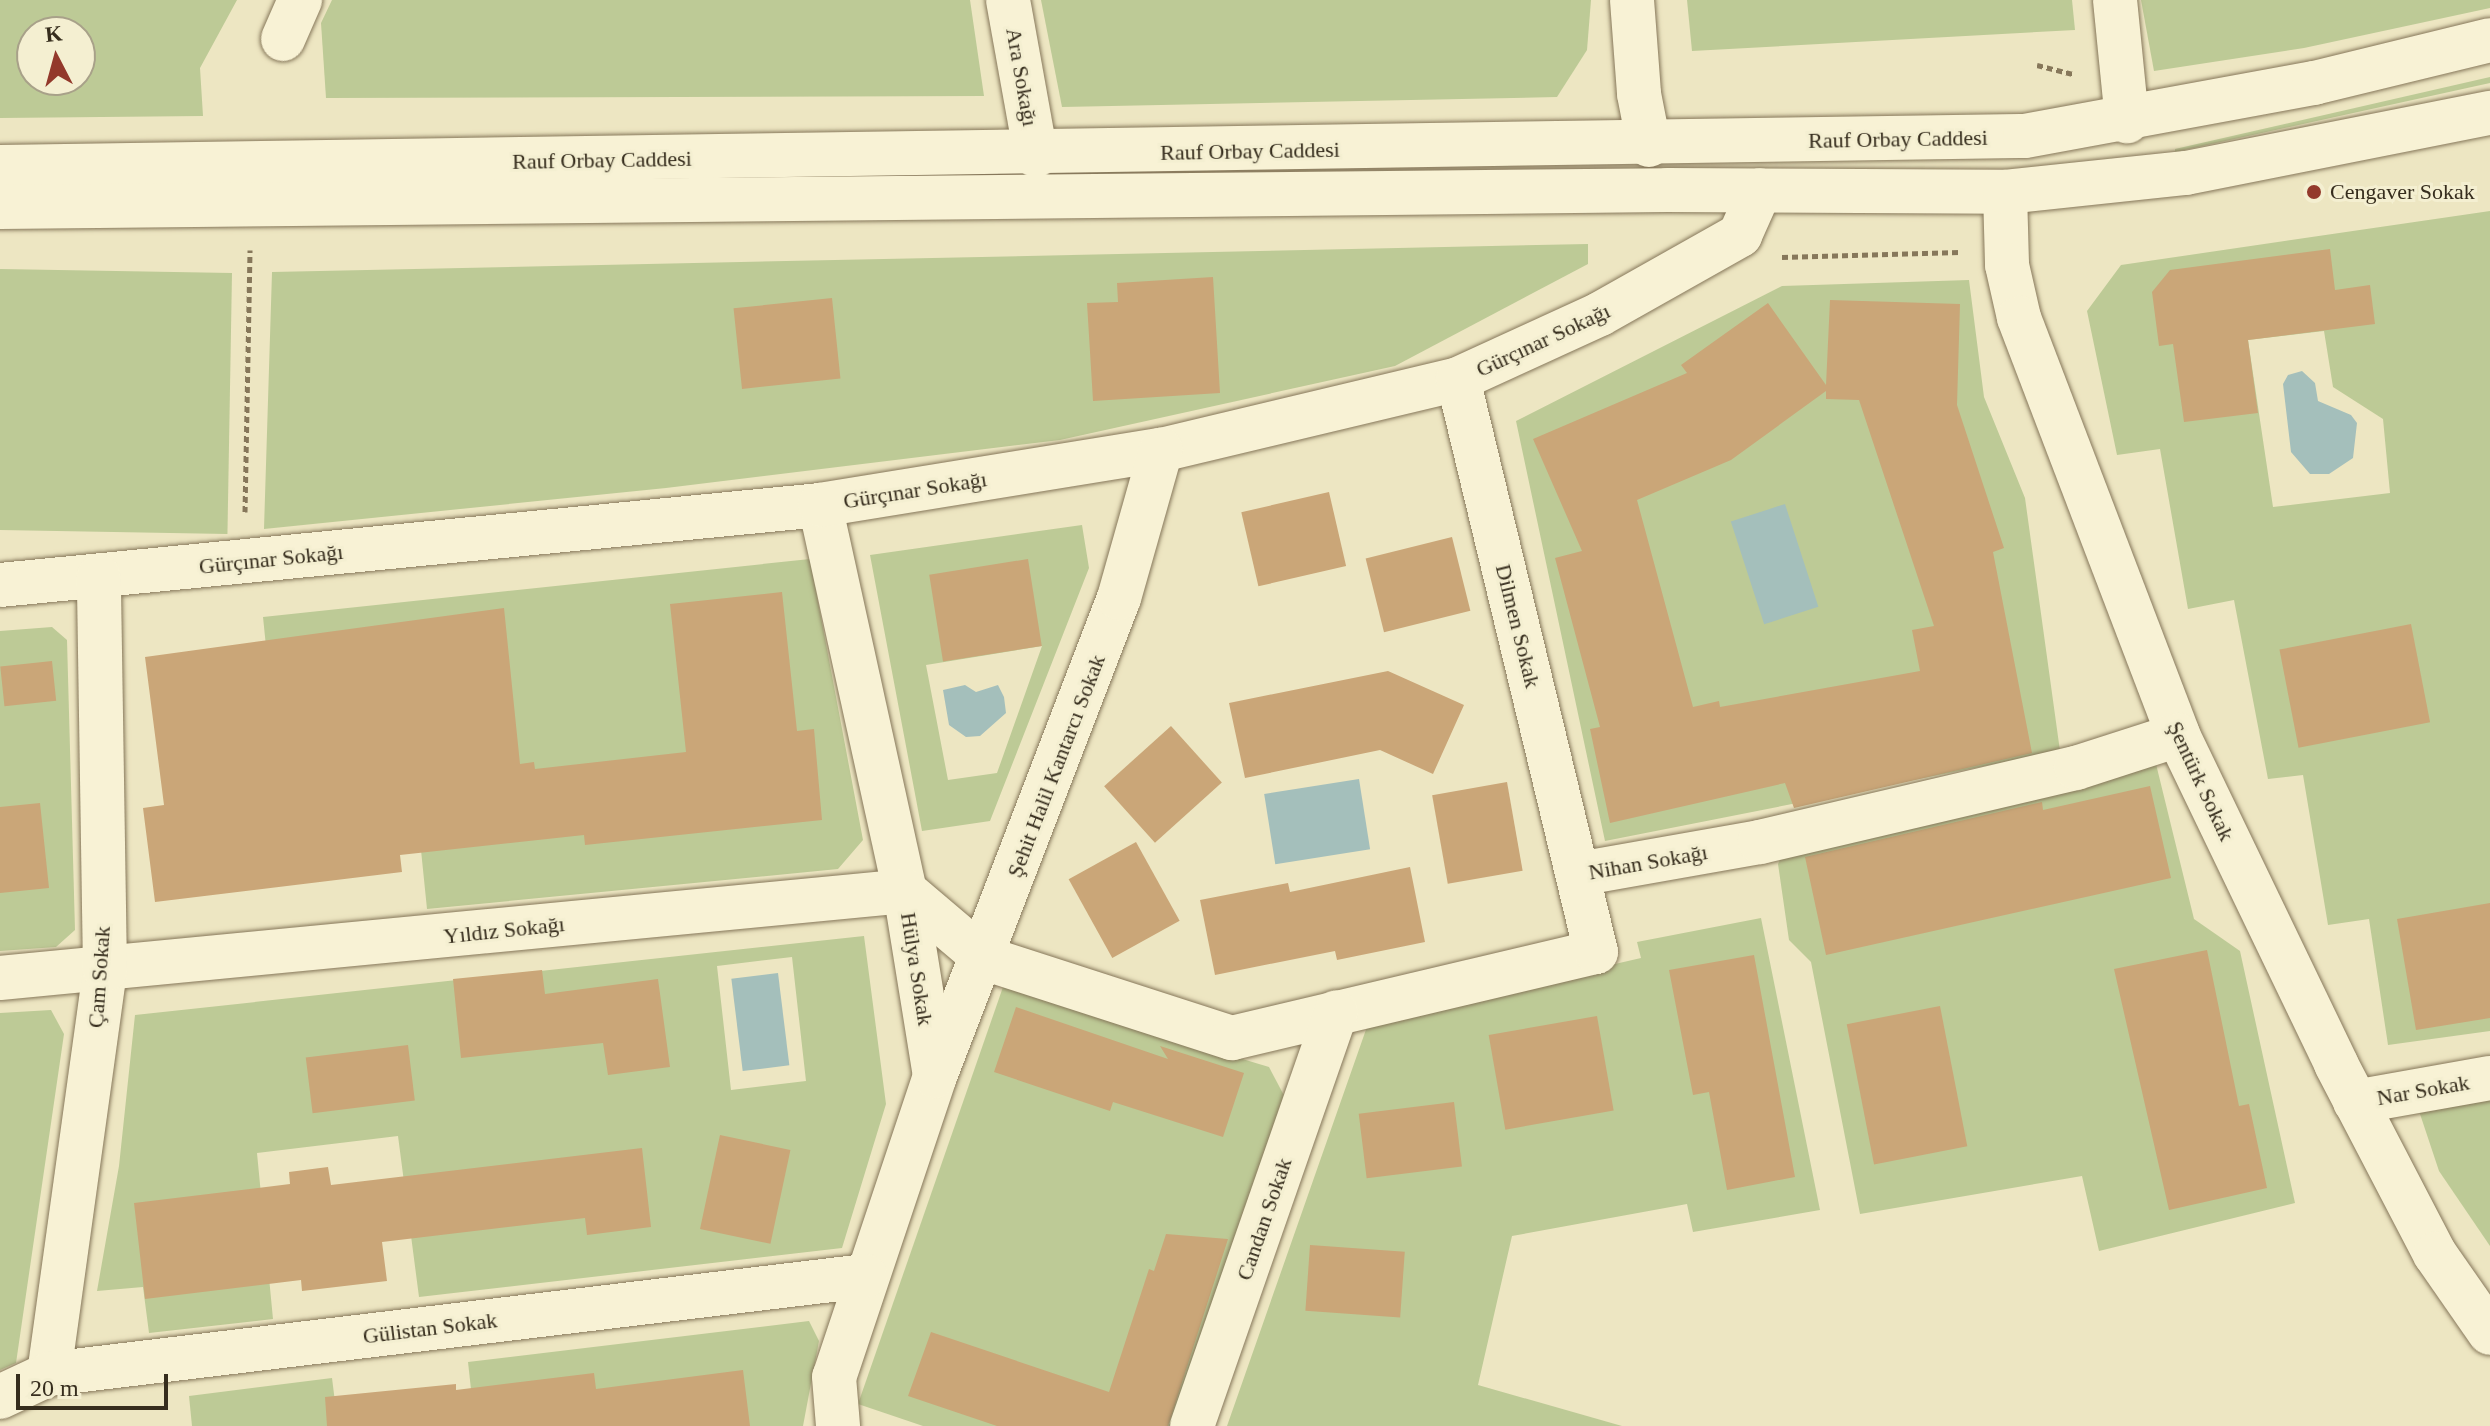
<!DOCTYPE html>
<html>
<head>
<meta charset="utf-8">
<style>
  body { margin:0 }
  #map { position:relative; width:2490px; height:1426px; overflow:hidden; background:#ede6c2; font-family:"Times New Roman",serif }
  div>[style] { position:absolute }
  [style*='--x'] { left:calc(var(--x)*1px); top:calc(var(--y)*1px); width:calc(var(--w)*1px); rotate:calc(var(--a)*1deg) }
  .green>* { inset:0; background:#bdca96; transform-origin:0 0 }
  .water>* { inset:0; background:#a4bfbb; transform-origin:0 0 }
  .building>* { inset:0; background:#caa678; transform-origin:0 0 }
  .path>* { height:5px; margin-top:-2.5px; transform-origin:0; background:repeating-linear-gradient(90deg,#86775a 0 6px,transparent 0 10px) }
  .roads { filter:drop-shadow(0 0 2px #86775a) drop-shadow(0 0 2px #86775a) }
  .street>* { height:44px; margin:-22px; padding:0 22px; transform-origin:22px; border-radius:22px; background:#f8f2d5 }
  .secondary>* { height:44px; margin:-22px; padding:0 22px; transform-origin:22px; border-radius:22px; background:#f8f2d5 }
  .dots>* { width:22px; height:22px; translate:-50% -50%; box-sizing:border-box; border:4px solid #f4efd1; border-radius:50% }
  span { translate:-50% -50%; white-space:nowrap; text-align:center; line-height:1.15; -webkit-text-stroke:6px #f4efd1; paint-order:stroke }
  .street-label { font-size:22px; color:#362d1d }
  .poi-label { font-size:22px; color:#362d1d }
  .left { translate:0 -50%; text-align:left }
  .north { position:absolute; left:16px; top:16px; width:80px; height:80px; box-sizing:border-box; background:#f4efd1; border:2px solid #a8a189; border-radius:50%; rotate:354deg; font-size:22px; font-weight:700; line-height:32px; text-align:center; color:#362d1d }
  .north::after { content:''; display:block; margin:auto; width:28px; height:36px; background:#93392b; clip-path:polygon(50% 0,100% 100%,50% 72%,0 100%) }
  .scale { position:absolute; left:16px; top:1374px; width:152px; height:36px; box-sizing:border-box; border:4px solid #362d1d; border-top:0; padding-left:10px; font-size:24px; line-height:28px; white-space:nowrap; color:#362d1d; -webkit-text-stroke:6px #f4efd1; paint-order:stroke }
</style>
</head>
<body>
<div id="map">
  <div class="green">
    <i style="clip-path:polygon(evenodd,0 0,237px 0,200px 68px,203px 116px,0 118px,0 0,32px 32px,80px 32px,80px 80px,32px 80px,32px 32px)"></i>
    <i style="clip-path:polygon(332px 0,970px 0,984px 96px,326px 98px,321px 23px)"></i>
    <i style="clip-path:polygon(1041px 0,1591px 0,1587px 50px,1557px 97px,1062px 107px)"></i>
    <i style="clip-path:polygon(1687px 0,2072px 0,2075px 30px,1692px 51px)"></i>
    <i style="clip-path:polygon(2141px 0,2490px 0,2490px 8px,2304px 48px,2154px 71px)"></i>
    <i style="clip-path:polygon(2490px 77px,2490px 83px,2175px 152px,2175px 149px)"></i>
    <i style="clip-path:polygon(evenodd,2490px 211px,2490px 1031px,2388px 1045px,2369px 919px,2328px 925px,2303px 775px,2268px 779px,2234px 600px,2188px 609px,2160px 449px,2117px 455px,2087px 311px,2121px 265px,2490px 211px,2324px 331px,2333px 387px,2383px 419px,2390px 493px,2273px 507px,2248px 340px,2324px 331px)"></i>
    <i style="clip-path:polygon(1588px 244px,1588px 264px,1395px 366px,1060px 440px,666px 488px,264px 529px,272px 272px)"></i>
    <i style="left:232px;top:273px;width:261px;height:232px;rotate:91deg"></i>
    <i style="clip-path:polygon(1969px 280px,1984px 397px,2025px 498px,2060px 751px,1605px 841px,1516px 421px,1782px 286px)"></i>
    <i style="clip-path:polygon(evenodd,1082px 525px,1089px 568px,990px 821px,922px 831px,870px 555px,1082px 525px,1042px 646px,997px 773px,948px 780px,926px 665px,1042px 646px)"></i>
    <i style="clip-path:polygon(810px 559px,863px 840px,838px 869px,427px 909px,411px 752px,278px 764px,263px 617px)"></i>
    <i style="clip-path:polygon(52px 627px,67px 640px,75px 930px,56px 947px,0 951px,0 631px)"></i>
    <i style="clip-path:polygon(2156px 764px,2194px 919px,2240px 951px,2295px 1203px,2099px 1251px,2082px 1176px,1860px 1214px,1811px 962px,1789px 940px,1778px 864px,1784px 851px)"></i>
    <i style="clip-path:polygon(1761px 918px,1820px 1210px,1693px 1232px,1687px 1204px,1512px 1236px,1478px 1385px,1622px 1426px,1227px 1426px,1369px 1021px,1641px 958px,1637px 942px)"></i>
    <i style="clip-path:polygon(evenodd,864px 936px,886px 1104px,842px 1248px,419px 1297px,398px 1136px,257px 1153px,273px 1319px,149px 1333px,143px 1287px,97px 1291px,119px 1166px,135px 1015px,864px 936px,792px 957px,806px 1081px,731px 1090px,717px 966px,792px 957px)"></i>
    <i style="clip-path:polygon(1003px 987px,1269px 1067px,1288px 1103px,1177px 1426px,923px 1426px,858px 1404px)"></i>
    <i style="clip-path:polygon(51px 1010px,64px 1034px,16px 1363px,0 1370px,0 1013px)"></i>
    <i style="clip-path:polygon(2490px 1096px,2490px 1246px,2439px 1171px,2418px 1108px)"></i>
    <i style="clip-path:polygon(809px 1321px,819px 1341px,803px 1426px,475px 1426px,468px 1362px)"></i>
    <i style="clip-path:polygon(332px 1378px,338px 1426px,192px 1426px,189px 1396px)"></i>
  </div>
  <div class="water">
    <i style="clip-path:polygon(2302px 371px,2315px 383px,2318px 401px,2351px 415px,2357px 423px,2353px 458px,2329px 474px,2310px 474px,2291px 452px,2283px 384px,2288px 375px)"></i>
    <i style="left:1785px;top:504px;width:108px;height:57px;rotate:72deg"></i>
    <i style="clip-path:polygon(965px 685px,976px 692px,998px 685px,1004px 697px,1006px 713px,980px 736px,966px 737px,949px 725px,943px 690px)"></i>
    <i style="left:1359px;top:779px;width:71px;height:96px;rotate:81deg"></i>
    <i style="left:778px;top:973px;width:93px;height:47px;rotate:83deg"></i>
  </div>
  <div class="building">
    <i style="clip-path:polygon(2330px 249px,2335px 290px,2370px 285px,2375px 324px,2248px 340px,2258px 413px,2184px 422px,2173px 344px,2159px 346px,2152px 292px,2170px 270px)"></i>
    <i style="clip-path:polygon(1213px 277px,1220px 393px,1093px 401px,1087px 303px,1118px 302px,1117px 283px)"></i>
    <i style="left:832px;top:298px;width:81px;height:99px;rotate:84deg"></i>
    <i style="clip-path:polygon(evenodd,1830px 300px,1960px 304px,1957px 405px,2004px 548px,1993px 552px,2032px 753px,1794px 808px,1785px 783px,1610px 823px,1590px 729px,1600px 727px,1555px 558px,1582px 551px,1533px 439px,1687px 373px,1681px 365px,1768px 303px,1826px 385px,1830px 300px,1826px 391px,1826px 399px,1859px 400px,1934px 626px,1912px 630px,1920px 671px,1720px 707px,1719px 701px,1693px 707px,1637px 500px,1731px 460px,1826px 391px)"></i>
    <i style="left:1329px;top:492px;width:76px;height:90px;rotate:77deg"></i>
    <i style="left:1452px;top:537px;width:76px;height:89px;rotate:76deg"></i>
    <i style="left:1028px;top:559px;width:88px;height:100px;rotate:81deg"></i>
    <i style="clip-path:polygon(782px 592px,797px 731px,814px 729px,822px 820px,585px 845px,584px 835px,400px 855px,402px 872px,155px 902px,143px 808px,164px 805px,145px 657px,504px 608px,520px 764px,534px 762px,535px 769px,686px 752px,670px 604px)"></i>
    <i style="left:2411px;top:624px;width:100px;height:134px;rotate:79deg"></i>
    <i style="left:52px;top:661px;width:40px;height:52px;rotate:84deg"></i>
    <i style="clip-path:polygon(1388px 671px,1464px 705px,1433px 774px,1380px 750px,1245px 778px,1229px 703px)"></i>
    <i style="left:1171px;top:726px;width:76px;height:90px;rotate:48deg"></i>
    <i style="left:1507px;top:782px;width:90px;height:76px;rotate:80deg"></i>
    <i style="clip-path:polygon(2150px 786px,2171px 878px,1826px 955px,1805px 857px,2042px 802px,2043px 810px)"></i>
    <i style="clip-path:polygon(40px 803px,49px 888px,0 893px,0 807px)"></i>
    <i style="left:1136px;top:842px;width:90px;height:77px;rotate:61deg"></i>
    <i style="clip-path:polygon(1410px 867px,1425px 942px,1337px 960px,1335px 951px,1215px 975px,1200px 900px,1288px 883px,1290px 892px)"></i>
    <i style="clip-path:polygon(2490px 903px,2490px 1018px,2416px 1030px,2397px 919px)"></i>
    <i style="clip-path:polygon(2207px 950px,2239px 1106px,2249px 1104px,2267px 1188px,2169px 1210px,2114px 969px)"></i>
    <i style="clip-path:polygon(1754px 955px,1795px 1177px,1727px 1190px,1709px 1092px,1693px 1095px,1669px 970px)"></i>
    <i style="clip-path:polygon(542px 970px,545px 994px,658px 979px,670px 1067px,608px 1075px,603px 1043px,461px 1058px,453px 979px)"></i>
    <i style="left:1940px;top:1006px;width:143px;height:95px;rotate:79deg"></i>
    <i style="clip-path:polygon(1016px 1007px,1168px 1059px,1160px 1046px,1244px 1073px,1223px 1137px,1113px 1102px,1110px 1111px,994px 1072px)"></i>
    <i style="left:1597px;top:1016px;width:96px;height:110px;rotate:80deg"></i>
    <i style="left:408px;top:1045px;width:56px;height:103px;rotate:83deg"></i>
    <i style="left:1454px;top:1102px;width:65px;height:96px;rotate:83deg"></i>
    <i style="left:720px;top:1135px;width:72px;height:96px;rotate:12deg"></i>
    <i style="clip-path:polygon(642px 1148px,651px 1227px,587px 1235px,585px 1218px,382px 1242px,387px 1281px,302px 1291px,301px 1280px,145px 1299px,134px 1203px,290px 1184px,289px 1172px,328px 1167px,331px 1185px)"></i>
    <i style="clip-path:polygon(1166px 1234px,1228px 1239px,1168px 1426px,997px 1426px,908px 1396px,931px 1332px,1109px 1392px,1149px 1269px,1154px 1271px)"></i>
    <i style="left:1310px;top:1245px;width:95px;height:66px;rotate:4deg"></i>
    <i style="clip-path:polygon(743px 1370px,750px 1426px,327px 1426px,325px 1397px,456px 1384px,456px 1390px,594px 1373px,596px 1389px)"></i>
  </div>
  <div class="path">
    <i style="--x:2037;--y:65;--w:37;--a:14"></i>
    <i style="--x:1782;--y:257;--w:178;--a:-1.6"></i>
    <i style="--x:245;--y:512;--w:262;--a:-88.9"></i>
  </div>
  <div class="roads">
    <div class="street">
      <i style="--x:1008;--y:0;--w:158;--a:79.8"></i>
      <i style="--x:1632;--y:0;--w:94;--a:85.7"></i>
      <i style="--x:1639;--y:94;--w:52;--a:78.9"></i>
      <i style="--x:2115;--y:0;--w:122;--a:84.3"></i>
      <i style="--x:283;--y:39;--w:43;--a:-66.4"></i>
      <i style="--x:2005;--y:192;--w:73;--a:88.4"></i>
      <i style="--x:2007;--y:265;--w:54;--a:77.2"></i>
      <i style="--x:2019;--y:318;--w:446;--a:69.1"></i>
      <i style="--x:2178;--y:735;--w:365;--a:64.3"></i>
      <i style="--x:2336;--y:1064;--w:214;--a:62.5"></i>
      <i style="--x:2435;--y:1254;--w:96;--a:55.2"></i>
      <i style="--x:820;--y:505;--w:395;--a:77.6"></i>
      <i style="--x:905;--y:891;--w:187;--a:80.8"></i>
      <i style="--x:935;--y:1076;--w:317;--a:108.5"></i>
      <i style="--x:834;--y:1377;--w:49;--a:85.3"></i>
      <i style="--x:0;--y:585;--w:824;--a:-5.57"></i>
      <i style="--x:820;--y:505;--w:345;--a:-9.2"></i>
      <i style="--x:1161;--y:450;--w:305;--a:-13.4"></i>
      <i style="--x:1458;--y:379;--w:156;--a:-24.6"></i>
      <i style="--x:1600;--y:314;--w:161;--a:-29.4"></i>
      <i style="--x:1740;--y:235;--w:49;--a:-66"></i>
      <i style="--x:1578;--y:874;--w:185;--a:-10"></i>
      <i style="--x:1760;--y:842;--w:325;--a:-13.2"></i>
      <i style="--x:2076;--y:768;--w:107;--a:-17.9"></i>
      <i style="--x:0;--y:978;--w:909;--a:-5.49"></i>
      <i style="--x:905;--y:891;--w:104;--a:40.3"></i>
      <i style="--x:984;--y:958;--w:261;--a:17.9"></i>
      <i style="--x:1232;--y:1038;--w:374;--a:-13.3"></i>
      <i style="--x:1596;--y:952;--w:589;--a:-103.54"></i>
      <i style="--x:935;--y:1076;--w:512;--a:-68.95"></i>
      <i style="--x:1119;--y:598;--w:154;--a:-74.2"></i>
      <i style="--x:2355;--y:1102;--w:137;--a:-10.1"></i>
      <i style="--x:49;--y:1374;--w:408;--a:-82.1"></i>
      <i style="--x:105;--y:970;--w:393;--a:-90.9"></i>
      <i style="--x:0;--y:1397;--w:54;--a:-25.1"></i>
      <i style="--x:49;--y:1374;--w:822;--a:-6.85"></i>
      <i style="--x:1192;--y:1426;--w:438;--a:-70.8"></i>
    </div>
    <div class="secondary">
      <i style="--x:0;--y:167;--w:2025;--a:-0.88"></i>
      <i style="--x:2025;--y:136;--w:294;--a:-10.4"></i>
      <i style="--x:2314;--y:83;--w:181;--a:-13.7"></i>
      <i style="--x:0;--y:207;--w:1667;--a:-0.58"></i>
      <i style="--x:1667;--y:190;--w:338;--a:0.3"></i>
      <i style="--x:2005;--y:192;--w:182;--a:-6"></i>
      <i style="--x:2186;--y:173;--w:310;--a:-11.2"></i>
    </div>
  </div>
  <div class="dots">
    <i style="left:2314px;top:192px;background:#93392b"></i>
  </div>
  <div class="street-label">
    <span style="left:1022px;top:77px;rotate:80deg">Ara Sokağı</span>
    <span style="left:1898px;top:139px;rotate:-1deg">Rauf Orbay Caddesi</span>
    <span style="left:1250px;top:151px;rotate:-1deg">Rauf Orbay Caddesi</span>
    <span style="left:602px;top:160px;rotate:-1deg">Rauf Orbay Caddesi</span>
    <span style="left:1543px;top:340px;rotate:-25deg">Gürçınar Sokağı</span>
    <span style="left:915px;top:490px;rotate:-9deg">Gürçınar Sokağı</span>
    <span style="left:271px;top:559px;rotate:-6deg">Gürçınar Sokağı</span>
    <span style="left:1518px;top:626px;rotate:76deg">Dilmen Sokak</span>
    <span style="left:1056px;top:766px;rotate:-69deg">Şehit Halil Kantarcı Sokak</span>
    <span style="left:2201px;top:781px;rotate:65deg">Şentürk Sokak</span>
    <span style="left:1648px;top:862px;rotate:-10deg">Nihan Sokağı</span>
    <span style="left:504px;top:930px;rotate:-6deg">Yıldız Sokağı</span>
    <span style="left:917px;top:969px;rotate:81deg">Hülya Sokak</span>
    <span style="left:99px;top:977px;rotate:-86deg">Çam Sokak</span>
    <span style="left:2423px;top:1090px;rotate:-10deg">Nar Sokak</span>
    <span style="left:1264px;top:1219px;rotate:-71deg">Candan Sokak</span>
    <span style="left:430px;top:1328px;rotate:-7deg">Gülistan Sokak</span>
  </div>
  <div class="poi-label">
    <span class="left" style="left:2330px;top:192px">Cengaver Sokak</span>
  </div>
  <div class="north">K</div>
  <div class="scale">20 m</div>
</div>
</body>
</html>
